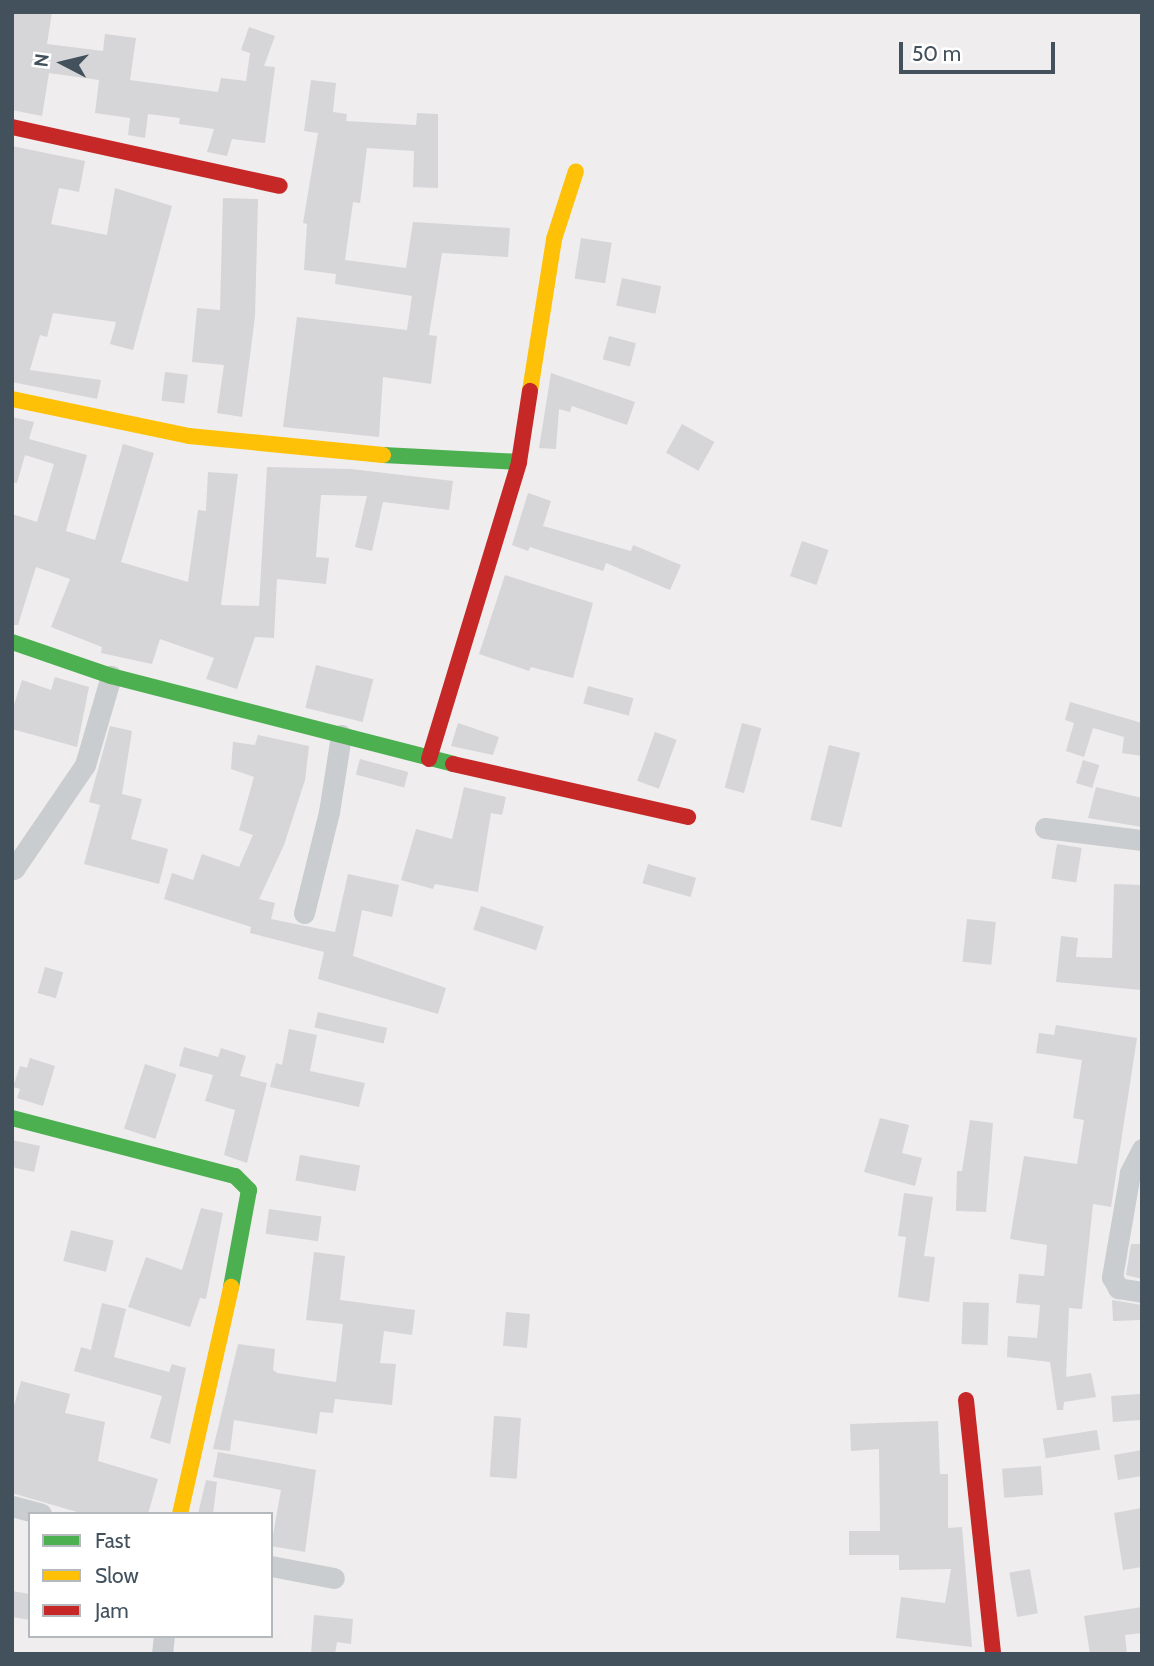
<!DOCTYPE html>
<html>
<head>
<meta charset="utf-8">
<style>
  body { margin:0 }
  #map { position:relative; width:1154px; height:1666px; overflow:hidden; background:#efedee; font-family:Cabin,sans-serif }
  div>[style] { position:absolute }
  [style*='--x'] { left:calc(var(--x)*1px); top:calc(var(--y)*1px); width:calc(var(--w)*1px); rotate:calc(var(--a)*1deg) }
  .building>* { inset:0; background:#d6d5d8; transform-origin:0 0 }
  .street>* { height:21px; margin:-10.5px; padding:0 10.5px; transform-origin:10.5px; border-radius:10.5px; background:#c9cdcf }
  .fast>* { height:16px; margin:-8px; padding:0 8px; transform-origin:8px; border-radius:8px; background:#4caf50 }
  .slow>* { height:16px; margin:-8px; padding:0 8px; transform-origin:8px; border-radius:8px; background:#ffc107 }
  .jam>* { height:16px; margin:-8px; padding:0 8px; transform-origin:8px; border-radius:8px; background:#c62828 }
  span { translate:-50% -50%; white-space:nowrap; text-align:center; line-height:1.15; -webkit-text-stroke:6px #fff; paint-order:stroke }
  .frame { position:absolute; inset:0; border:14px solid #43515c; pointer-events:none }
  .legend { position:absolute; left:28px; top:1512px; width:245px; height:126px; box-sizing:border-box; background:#fff; border:2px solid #b4b9be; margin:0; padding:9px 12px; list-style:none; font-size:21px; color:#43515c }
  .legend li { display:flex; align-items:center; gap:14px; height:35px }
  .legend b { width:35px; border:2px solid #b4b9be }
  .north { position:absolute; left:28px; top:28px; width:70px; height:70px; -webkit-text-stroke:5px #fff; paint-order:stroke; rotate:277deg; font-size:19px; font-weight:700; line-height:28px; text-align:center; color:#43515c }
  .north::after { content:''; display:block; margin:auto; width:24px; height:32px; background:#43515c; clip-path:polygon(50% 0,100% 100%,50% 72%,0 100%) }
  .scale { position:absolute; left:899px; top:42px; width:156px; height:32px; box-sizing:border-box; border:4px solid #43515c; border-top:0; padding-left:9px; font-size:21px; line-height:24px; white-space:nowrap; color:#43515c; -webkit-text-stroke:5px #fff; paint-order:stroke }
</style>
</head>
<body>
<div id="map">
  <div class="building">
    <i style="clip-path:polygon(14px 12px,52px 12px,47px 44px,103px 51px,105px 34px,136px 38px,130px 80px,218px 92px,221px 78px,246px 81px,250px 53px,241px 50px,249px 27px,275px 36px,264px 66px,275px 67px,265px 143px,232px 139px,227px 156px,207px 152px,214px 129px,179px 124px,180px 118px,148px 114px,145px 138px,128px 135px,130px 118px,95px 113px,99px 80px,49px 73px,42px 116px,12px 110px)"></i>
    <i style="clip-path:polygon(311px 80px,336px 83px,333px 112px,347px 114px,346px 121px,416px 125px,417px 113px,438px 114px,438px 188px,413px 187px,414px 151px,367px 148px,360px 203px,353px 202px,345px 260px,406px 268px,413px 222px,510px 228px,508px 257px,442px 253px,429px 335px,437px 336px,431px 384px,383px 377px,379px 437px,283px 427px,297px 317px,407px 330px,412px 296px,335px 284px,336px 274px,304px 270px,307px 224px,303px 223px,318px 133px,304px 131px)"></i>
    <i style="clip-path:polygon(12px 146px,85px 161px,79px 192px,59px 188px,51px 224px,107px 235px,115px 188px,172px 206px,133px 350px,110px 344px,116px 322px,53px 313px,47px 337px,40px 335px,30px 370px,101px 380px,97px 399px,12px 382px)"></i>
    <i style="clip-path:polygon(223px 198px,258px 199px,255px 317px,242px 417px,217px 413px,224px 365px,192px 362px,197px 308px,220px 310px)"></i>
    <i style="left:581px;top:238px;width:31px;height:41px;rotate:9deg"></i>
    <i style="left:622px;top:278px;width:40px;height:28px;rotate:12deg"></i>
    <i style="left:609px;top:336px;width:28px;height:24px;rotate:15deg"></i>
    <i style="left:165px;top:372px;width:23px;height:29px;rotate:7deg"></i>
    <i style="clip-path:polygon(551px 373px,635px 402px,627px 425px,572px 406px,570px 412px,559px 409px,556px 449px,539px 448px)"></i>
    <i style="clip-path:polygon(12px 417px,34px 422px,29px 439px,87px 455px,66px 531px,95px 540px,123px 444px,154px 453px,121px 562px,188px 582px,198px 510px,206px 511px,208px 472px,238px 474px,221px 605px,259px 606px,267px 467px,351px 469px,453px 481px,449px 510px,383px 502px,372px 551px,355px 547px,367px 496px,321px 495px,316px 557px,329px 558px,326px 584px,277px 579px,274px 638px,255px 637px,237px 689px,206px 679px,214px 658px,160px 639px,152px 664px,101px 653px,102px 647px,51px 627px,70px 579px,36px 567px,18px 625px,12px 625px,12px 514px,37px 522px,54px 464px,25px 455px,17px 483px,12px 482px)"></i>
    <i style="left:682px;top:424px;width:37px;height:33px;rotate:29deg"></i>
    <i style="clip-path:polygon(528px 493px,551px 501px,543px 526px,631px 551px,633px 545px,681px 565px,670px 590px,606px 563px,603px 571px,530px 547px,528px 551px,512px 545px)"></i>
    <i style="left:802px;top:541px;width:28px;height:37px;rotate:19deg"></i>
    <i style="clip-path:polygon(505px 575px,593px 603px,573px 678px,531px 667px,529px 671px,479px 654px)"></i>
    <i style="left:316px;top:665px;width:59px;height:44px;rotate:14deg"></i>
    <i style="clip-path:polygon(55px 677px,89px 687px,77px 747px,12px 729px,12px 711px,22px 680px,51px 690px)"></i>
    <i style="left:588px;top:686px;width:47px;height:18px;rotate:15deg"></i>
    <i style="clip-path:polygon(1070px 702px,1142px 723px,1142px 756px,1122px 753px,1124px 737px,1093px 728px,1084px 757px,1066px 751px,1074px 723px,1065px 720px)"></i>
    <i style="clip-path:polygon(458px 723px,499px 737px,493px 755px,451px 746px)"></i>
    <i style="left:742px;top:723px;width:20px;height:67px;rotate:15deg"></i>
    <i style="clip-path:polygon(110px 726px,132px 731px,122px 794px,142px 799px,131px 839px,168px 849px,159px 884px,84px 864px,100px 805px,89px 802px)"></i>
    <i style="left:655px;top:732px;width:23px;height:52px;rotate:20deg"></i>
    <i style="clip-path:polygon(258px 735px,309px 746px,305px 780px,284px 845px,259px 899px,275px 903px,271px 919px,335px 932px,348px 874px,399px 885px,392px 917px,362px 910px,353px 956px,446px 988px,438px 1014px,318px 979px,324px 952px,250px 933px,251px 927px,164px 899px,172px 873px,193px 880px,202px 854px,239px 867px,253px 835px,239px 830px,254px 777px,231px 769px,233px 742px,255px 745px)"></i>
    <i style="left:829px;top:745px;width:32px;height:77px;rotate:14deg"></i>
    <i style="left:360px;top:759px;width:50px;height:16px;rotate:15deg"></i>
    <i style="left:1083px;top:760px;width:17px;height:24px;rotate:17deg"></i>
    <i style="clip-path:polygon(464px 787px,506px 797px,502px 815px,491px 813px,478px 892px,435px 884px,433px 889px,401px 880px,416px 829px,452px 839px)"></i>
    <i style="clip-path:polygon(1096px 787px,1142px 798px,1142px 827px,1088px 818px)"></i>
    <i style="left:1057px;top:844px;width:25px;height:35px;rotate:9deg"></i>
    <i style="left:648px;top:864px;width:50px;height:20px;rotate:16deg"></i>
    <i style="clip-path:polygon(1114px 884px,1141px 885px,1141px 990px,1056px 982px,1061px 936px,1078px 938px,1076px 957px,1112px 958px)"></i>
    <i style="left:481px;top:906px;width:66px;height:25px;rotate:18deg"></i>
    <i style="left:967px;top:919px;width:29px;height:43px;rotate:6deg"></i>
    <i style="left:45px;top:967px;width:19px;height:27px;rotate:16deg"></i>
    <i style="left:318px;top:1012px;width:71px;height:16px;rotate:13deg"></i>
    <i style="clip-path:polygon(1056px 1025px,1137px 1038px,1111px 1207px,1093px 1204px,1082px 1309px,1069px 1308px,1066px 1377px,1091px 1373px,1096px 1397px,1064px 1402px,1063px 1410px,1057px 1410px,1050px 1362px,1007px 1357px,1008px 1336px,1037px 1338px,1040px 1305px,1016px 1303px,1019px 1274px,1044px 1276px,1047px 1245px,1010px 1239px,1024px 1156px,1077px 1164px,1084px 1120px,1073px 1118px,1082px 1060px,1036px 1053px,1039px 1033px,1054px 1035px)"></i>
    <i style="clip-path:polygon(289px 1029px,317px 1035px,310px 1071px,365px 1083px,359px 1107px,270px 1087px,276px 1063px,282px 1065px)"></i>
    <i style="clip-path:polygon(184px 1047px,218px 1057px,221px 1048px,246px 1056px,240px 1076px,267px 1083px,247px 1163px,224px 1155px,235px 1110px,205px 1101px,213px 1075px,179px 1066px)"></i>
    <i style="clip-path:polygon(30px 1058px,55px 1066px,43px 1106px,17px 1098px,20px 1089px,13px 1087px,20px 1066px,27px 1068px)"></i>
    <i style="left:145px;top:1064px;width:33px;height:68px;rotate:18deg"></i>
    <i style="clip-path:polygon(880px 1118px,909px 1125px,902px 1153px,922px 1158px,915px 1186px,864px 1172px)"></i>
    <i style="clip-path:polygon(970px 1120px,993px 1123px,986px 1212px,956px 1211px,957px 1171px,962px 1171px)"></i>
    <i style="clip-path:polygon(12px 1140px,40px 1146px,34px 1172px,12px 1167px)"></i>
    <i style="left:300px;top:1155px;width:61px;height:26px;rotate:10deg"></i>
    <i style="clip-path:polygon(904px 1193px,933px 1197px,924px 1256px,935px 1257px,929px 1302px,898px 1297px,906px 1237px,898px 1236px)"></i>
    <i style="clip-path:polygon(201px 1208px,223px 1213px,206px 1299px,200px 1298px,190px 1327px,128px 1307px,146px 1257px,182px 1270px)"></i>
    <i style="left:269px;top:1209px;width:53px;height:25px;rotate:8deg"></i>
    <i style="left:71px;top:1230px;width:44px;height:32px;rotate:14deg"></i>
    <i style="clip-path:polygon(1131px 1244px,1142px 1244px,1142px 1279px,1126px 1275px)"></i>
    <i style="clip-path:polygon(314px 1252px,345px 1256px,340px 1300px,415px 1310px,412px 1335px,384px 1331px,380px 1363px,396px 1364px,392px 1405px,335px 1399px,333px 1413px,320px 1412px,317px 1434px,234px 1420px,230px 1451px,213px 1449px,238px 1344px,275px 1349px,273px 1370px,277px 1373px,336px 1382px,343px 1324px,306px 1320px)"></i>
    <i style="clip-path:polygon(1112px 1300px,1142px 1305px,1142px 1320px,1113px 1321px)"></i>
    <i style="left:963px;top:1302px;width:26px;height:42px;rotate:2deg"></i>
    <i style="clip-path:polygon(102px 1303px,126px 1309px,114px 1357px,169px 1372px,172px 1364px,186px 1368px,170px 1444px,150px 1438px,162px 1396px,74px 1371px,81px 1347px,91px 1350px)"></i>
    <i style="left:506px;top:1312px;width:24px;height:34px;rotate:5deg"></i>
    <i style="clip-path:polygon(21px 1381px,70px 1394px,65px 1413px,105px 1422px,98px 1461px,158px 1479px,148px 1514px,84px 1514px,12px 1493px,12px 1413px)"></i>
    <i style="left:1140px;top:1394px;width:26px;height:29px;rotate:86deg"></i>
    <i style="left:494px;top:1416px;width:27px;height:61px;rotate:4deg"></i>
    <i style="clip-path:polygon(938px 1421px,940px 1474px,948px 1474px,948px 1528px,962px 1527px,972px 1647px,896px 1638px,901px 1597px,945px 1603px,951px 1569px,899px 1570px,899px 1555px,849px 1555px,849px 1531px,880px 1531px,879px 1449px,851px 1451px,850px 1424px)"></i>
    <i style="left:1097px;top:1430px;width:20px;height:55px;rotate:81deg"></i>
    <i style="clip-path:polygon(1142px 1450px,1142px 1476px,1118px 1480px,1114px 1455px)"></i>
    <i style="clip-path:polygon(218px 1452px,316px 1470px,305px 1552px,271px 1546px,281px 1490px,213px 1477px)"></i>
    <i style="left:1041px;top:1466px;width:29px;height:39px;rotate:86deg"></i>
    <i style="clip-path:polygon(206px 1480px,217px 1482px,213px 1514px,198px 1514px)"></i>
    <i style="clip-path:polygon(1142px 1508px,1142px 1567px,1123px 1570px,1114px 1513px)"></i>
    <i style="left:1030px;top:1569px;width:45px;height:21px;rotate:80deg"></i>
    <i style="clip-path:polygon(12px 1591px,30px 1594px,30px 1620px,12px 1617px)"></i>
    <i style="clip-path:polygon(1142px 1607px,1142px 1633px,1125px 1635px,1127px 1654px,1090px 1654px,1084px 1616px)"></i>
    <i style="clip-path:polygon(314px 1615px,353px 1619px,351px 1644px,337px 1642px,335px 1654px,311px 1654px)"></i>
  </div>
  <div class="street">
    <i style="--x:1045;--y:828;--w:98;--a:7.1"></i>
    <i style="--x:14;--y:869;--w:126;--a:-55.7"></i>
    <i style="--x:85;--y:765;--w:93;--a:-73.7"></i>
    <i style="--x:304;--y:913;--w:104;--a:-76.1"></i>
    <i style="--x:329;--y:812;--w:78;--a:-81.1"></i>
    <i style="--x:1142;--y:1149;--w:27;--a:117"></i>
    <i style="--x:1130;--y:1173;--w:106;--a:99.8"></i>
    <i style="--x:1112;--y:1277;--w:13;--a:61"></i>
    <i style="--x:1118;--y:1288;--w:24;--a:9"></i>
    <i style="--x:12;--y:1506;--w:30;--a:15"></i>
    <i style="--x:271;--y:1566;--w:64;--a:10.8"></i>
    <i style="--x:162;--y:1654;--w:18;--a:-84"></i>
  </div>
  <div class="fast">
    <i style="--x:383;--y:455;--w:136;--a:2.9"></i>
    <i style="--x:12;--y:642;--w:105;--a:19"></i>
    <i style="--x:111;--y:676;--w:353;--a:14.4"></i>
    <i style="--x:12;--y:1118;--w:230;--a:14.6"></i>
    <i style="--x:235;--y:1176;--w:20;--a:45"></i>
    <i style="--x:249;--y:1190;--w:99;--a:100.5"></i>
  </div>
  <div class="slow">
    <i style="--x:530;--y:391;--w:154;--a:-81"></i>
    <i style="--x:554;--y:239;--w:71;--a:-72.1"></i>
    <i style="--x:12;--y:399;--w:181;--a:11.8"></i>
    <i style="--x:189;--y:436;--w:195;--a:5.6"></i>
    <i style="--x:180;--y:1514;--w:233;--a:-77.3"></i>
  </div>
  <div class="jam">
    <i style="--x:12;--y:127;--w:274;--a:12.4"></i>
    <i style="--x:429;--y:759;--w:310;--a:-73.1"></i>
    <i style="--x:519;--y:462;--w:72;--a:-81.2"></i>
    <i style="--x:453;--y:764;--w:241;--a:12.7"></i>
    <i style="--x:966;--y:1400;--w:255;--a:83.9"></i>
  </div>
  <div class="frame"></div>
  <ul class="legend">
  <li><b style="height:9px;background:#4caf50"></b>Fast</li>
  <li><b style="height:9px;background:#ffc107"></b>Slow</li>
  <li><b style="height:9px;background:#c62828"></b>Jam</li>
  </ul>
  <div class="north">N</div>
  <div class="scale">50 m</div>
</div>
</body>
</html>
